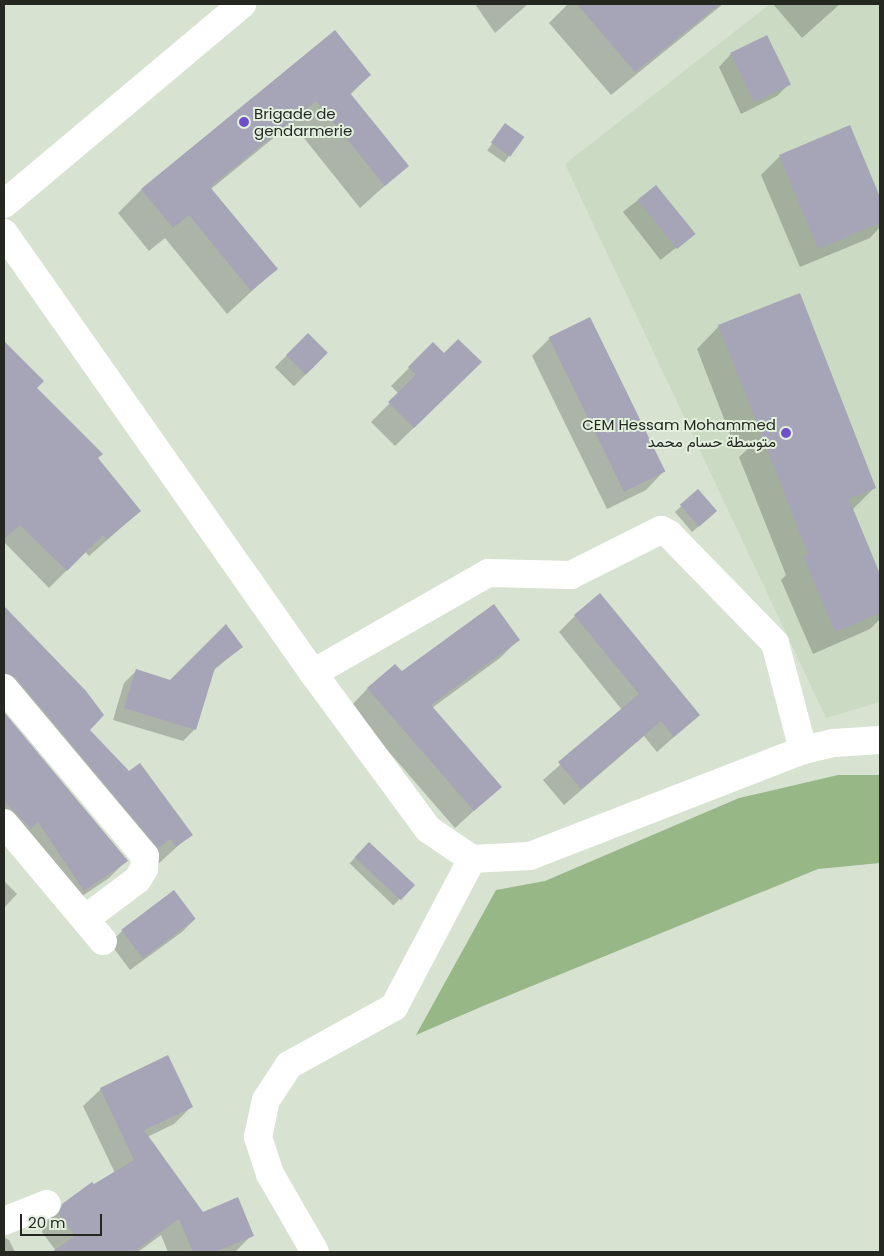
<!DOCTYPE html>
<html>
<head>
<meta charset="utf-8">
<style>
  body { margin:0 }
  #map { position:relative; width:884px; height:1256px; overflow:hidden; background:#d7e2d1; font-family:Poppins,Vazirmatn,sans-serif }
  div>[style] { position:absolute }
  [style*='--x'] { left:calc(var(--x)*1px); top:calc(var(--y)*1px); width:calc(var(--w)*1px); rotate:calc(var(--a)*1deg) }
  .built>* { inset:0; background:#cbdbc3 }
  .green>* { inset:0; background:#98b787 }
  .shadow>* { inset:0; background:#0003; transform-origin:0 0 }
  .building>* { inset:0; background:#a6a4b7; transform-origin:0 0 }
  .minor>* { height:28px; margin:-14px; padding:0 14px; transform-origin:14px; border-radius:14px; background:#fff }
  .secondary>* { height:28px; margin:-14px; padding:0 14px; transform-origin:14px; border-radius:14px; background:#fff }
  .dots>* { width:14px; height:14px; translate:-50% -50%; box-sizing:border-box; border:2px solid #e4f0de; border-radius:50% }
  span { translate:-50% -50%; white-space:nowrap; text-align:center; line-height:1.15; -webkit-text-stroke:4px #e4f0de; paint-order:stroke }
  .poi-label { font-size:15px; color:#242821 }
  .left { translate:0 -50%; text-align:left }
  .right { translate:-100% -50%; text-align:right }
  .frame { position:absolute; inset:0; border:5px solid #242821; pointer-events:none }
  .scale { position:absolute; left:20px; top:1214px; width:82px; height:22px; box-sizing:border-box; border:2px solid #242821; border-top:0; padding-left:6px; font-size:15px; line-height:18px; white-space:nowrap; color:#242821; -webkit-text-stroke:4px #e4f0de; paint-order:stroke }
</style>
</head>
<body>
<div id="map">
  <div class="built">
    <i style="clip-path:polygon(770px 4px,880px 4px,880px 702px,826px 718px,565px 164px)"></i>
  </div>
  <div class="green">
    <i style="clip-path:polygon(838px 775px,880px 775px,880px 863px,818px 869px,483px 1006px,416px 1035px,496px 890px,545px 881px,739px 798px)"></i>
  </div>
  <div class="shadow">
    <i style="clip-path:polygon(475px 4px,528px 4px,495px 33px)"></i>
    <i style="clip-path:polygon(568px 4px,723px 4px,611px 95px,549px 23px)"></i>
    <i style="clip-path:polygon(773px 4px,840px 4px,802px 38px)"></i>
    <i style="clip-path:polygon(335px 32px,370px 75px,350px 95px,407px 166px,360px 208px,292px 123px,211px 189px,276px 269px,227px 314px,165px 238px,149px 251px,118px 213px,142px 189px)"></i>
    <i style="clip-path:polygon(731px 54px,789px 84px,777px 96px,741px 114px,719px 67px)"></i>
    <i style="left:505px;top:125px;width:21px;height:31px;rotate:35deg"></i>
    <i style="clip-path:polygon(850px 127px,880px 201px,880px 227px,870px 238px,800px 267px,761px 175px,780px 156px)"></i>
    <i style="left:656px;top:186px;width:61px;height:42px;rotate:52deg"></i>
    <i style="clip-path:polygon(719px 326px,875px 487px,852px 510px,880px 577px,880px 619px,870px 629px,813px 654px,781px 580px,786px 575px,739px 457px,752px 445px,749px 440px,735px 447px,697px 349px)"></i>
    <i style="left:308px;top:334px;width:27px;height:47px;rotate:45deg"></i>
    <i style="clip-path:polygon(550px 338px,664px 471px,646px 490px,607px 509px,532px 356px)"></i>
    <i style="clip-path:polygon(4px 342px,43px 381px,35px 388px,140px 511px,89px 556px,85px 552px,49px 588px,4px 542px)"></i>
    <i style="clip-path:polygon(433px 344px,462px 381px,395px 446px,371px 422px,399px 394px,391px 386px)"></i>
    <i style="clip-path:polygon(698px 490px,710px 517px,692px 532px,675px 512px)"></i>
    <i style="clip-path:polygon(4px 607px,85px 692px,88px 730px,191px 834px,158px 864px,4px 702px)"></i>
    <i style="clip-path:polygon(575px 616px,699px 715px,657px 752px,644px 736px,564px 805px,543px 780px,622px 710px,559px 632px)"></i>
    <i style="clip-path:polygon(518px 640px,500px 658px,432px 708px,500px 787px,455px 828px,350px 707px,368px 688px,402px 673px)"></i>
    <i style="clip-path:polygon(241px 647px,213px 671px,195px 729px,183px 741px,113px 720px,124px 683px,136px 671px,170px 681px)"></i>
    <i style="clip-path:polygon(4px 714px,127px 860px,109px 878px,66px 907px,4px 837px)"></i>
    <i style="left:369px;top:843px;width:61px;height:28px;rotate:44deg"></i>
    <i style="clip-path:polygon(4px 881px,17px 894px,4px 908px)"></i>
    <i style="clip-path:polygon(195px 919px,182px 932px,130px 970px,110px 943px,122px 931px)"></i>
    <i style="clip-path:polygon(101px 1089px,191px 1107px,174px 1124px,147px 1137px,202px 1214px,252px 1235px,235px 1252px,168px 1252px,161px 1235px,138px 1252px,54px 1252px,56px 1251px,42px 1232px,45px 1223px,63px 1205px,115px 1173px,83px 1106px)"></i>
    <i style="clip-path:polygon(4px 1237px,9px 1240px,15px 1252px,4px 1252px)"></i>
  </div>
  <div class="building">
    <i style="clip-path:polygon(577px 4px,720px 4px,635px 72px)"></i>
    <i style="clip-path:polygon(335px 30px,371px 75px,350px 93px,409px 166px,385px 186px,316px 101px,210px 187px,278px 269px,251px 291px,189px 215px,173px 228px,141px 189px)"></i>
    <i style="left:767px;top:35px;width:55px;height:41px;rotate:64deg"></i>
    <i style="left:505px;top:123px;width:24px;height:24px;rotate:36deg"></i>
    <i style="clip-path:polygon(850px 125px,880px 197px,880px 223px,818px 249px,779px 155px)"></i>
    <i style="left:656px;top:185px;width:63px;height:24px;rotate:51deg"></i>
    <i style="clip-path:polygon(800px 293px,876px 488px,849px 499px,880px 574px,880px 613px,835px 632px,803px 556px,808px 554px,761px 434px,774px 422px,772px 419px,758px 426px,718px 325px)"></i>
    <i style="left:590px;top:317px;width:172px;height:46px;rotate:64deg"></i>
    <i style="left:308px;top:333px;width:28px;height:31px;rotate:45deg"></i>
    <i style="clip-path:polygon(458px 339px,482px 362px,414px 428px,388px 402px,416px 375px,408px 367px,433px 342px,444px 353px)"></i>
    <i style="clip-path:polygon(4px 341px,44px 381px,37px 388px,103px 454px,98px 458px,141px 511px,107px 539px,103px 535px,67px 571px,20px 525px,4px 539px)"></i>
    <i style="left:698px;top:489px;width:29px;height:24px;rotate:49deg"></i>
    <i style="clip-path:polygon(600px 593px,700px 715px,674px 737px,661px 721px,581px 789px,558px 762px,639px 694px,574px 615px)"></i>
    <i style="clip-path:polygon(494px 604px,520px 640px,431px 705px,502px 787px,474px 811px,367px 688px,395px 664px,402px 671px)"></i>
    <i style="clip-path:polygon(4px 606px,86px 691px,104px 715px,90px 730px,129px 771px,140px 763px,193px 835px,176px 847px,170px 839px,158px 848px,16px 678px,4px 673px)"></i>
    <i style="clip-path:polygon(226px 624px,243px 647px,215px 668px,196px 730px,124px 708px,136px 669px,170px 680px)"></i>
    <i style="clip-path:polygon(4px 712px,128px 861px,84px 891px,38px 822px,31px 829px,4px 801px)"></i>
    <i style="left:369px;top:842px;width:63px;height:21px;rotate:43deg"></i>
    <i style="left:174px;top:890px;width:36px;height:66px;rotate:53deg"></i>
    <i style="clip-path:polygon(168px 1055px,193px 1107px,144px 1130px,203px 1212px,238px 1197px,254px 1236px,214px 1252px,193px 1252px,179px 1219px,133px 1252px,52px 1252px,75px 1236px,59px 1214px,62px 1204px,92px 1182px,94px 1184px,134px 1160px,100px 1088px)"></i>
  </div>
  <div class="minor">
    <i style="--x:4;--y:233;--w:538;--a:54.92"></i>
    <i style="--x:313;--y:673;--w:194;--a:53.6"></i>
    <i style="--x:428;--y:829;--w:53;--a:34.3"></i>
    <i style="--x:472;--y:859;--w:58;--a:-3"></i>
    <i style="--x:530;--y:856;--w:293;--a:-21.2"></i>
    <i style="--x:803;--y:750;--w:31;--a:-13"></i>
    <i style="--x:833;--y:743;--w:47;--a:-3.7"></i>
    <i style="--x:313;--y:673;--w:202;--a:-29.7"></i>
    <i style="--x:488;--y:573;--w:83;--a:1.4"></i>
    <i style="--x:571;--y:575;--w:101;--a:-26.6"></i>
    <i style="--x:661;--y:530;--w:9;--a:27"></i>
    <i style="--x:669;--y:534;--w:152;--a:45.8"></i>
    <i style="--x:775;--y:643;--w:111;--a:75.3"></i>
    <i style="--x:4;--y:688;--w:219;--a:50"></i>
    <i style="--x:145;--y:856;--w:13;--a:94"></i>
    <i style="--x:144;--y:869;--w:13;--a:122"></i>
    <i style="--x:137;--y:880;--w:65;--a:143.1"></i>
    <i style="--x:4;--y:823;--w:154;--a:50"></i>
    <i style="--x:4;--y:1221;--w:46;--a:-21.6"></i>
    <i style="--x:315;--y:1252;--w:90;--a:-120"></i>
    <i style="--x:270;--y:1174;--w:39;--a:-108"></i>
    <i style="--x:258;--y:1137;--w:38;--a:-78"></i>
    <i style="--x:266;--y:1100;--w:42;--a:-56.7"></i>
    <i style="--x:289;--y:1065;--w:120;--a:-28.9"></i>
    <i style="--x:394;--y:1007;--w:167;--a:-62.2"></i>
  </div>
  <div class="secondary">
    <i style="--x:4;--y:204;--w:311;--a:-40"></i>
  </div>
  <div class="dots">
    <i style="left:244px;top:122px;background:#7050c9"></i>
    <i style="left:786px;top:433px;background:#7050c9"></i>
  </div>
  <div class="poi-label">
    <span class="left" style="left:254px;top:122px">Brigade de<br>gendarmerie</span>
    <span class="right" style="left:776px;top:433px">CEM Hessam Mohammed<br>متوسطة حسام محمد</span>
  </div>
  <div class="frame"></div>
  <div class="scale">20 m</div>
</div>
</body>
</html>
